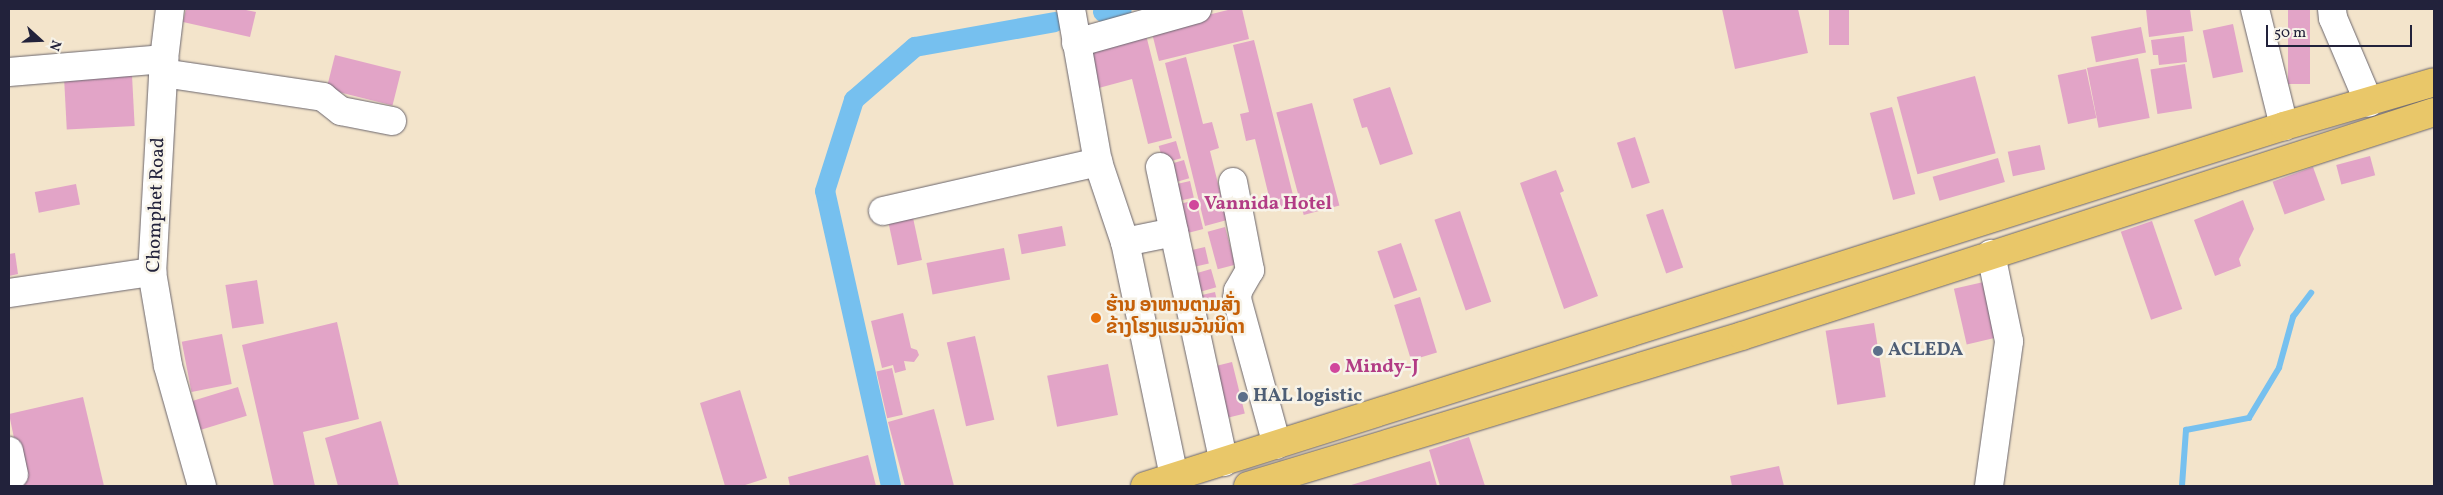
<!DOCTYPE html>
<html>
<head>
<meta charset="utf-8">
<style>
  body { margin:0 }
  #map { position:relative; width:2443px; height:495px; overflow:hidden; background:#f3e4cb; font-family:Vollkorn,"Noto Sans Lao",serif }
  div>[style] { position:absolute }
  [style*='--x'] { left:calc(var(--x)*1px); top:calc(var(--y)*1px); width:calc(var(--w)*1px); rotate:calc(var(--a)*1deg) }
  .stream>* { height:5.5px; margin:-2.75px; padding:0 2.75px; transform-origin:2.75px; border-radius:2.75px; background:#76c0ef }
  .canal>* { height:20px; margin:-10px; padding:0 10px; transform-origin:10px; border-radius:10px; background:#76c0ef }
  .building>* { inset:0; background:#e2a4c7; transform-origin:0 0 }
  .roads { filter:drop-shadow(0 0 1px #6b666d) drop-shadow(0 0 1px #6b666d) }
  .minor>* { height:28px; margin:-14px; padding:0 14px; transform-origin:14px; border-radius:14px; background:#fff }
  .major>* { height:28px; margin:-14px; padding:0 14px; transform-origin:14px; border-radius:14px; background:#e9c769 }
  .dots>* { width:14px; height:14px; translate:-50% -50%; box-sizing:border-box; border:2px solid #f7f3e8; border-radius:50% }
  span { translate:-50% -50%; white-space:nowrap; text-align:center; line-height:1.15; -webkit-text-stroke:5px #f7f3e8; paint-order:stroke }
  .street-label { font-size:19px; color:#22223b }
  .hotel-label { font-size:19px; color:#b23c85; font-weight:700 }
  .left { translate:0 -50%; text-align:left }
  .food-label { font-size:19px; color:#c56008; font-weight:700 }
  .service-label { font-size:19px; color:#4e5e75; font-weight:700 }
  .frame { position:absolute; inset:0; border:10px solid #22223b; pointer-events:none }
  .north { position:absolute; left:15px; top:15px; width:50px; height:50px; -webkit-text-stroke:4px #f7f3e8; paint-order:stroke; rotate:110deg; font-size:14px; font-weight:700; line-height:20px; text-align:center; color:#22223b }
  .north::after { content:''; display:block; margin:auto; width:18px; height:22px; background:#22223b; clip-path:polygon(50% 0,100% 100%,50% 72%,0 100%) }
  .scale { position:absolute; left:2266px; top:25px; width:146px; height:22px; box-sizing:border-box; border:2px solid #22223b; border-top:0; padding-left:6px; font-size:15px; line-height:18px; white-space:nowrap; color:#22223b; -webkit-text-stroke:4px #f7f3e8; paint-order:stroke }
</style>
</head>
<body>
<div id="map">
  <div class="stream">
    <i style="--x:2182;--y:486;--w:56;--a:-85.9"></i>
    <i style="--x:2186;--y:430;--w:64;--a:-10.8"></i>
    <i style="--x:2249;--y:418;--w:58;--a:-59"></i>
    <i style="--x:2279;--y:368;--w:53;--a:-74.6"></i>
    <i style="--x:2293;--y:317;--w:30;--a:-53"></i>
  </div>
  <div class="canal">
    <i style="--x:1103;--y:12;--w:19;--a:-9"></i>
    <i style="--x:891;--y:486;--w:302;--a:-102.6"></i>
    <i style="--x:825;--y:191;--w:96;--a:-72.3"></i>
    <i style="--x:854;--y:100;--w:81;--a:-41"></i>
    <i style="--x:915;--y:47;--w:142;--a:-10.1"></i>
  </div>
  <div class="building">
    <i style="clip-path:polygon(186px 9px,241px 9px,256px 12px,250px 37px,183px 22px)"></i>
    <i style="clip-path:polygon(1232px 9px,1242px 9px,1249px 39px,1159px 61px,1151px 29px)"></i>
    <i style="clip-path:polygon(1722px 9px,1798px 9px,1808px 53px,1735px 69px)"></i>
    <i style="left:1829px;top:9px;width:20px;height:36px"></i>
    <i style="clip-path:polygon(2146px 9px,2190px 9px,2193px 31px,2149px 37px)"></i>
    <i style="left:2288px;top:9px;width:22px;height:75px"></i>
    <i style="left:2233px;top:24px;width:49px;height:31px;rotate:78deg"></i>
    <i style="clip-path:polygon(1144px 27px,1172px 138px,1148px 144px,1132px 79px,1095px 89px,1083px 43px)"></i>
    <i style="left:2141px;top:27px;width:26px;height:51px;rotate:79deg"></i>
    <i style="clip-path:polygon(2184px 36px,2187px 62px,2159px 65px,2158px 55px,2153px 55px,2151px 40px)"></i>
    <i style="clip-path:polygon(1254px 40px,1295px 203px,1272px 209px,1255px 139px,1246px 141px,1240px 114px,1249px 112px,1233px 45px)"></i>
    <i style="left:335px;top:55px;width:68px;height:35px;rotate:14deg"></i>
    <i style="clip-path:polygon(1186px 57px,1203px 124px,1212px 122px,1219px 148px,1210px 151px,1227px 220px,1205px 226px,1165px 63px)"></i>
    <i style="left:2138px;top:58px;width:61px;height:52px;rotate:79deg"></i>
    <i style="left:2185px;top:64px;width:45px;height:35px;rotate:81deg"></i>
    <i style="left:2086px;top:69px;width:50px;height:29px;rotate:78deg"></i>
    <i style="left:132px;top:75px;width:51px;height:68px;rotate:87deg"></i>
    <i style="left:1975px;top:76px;width:80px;height:81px;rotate:75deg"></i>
    <i style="clip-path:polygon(1390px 87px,1413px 154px,1380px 165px,1367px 127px,1362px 128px,1353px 99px)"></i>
    <i style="left:1312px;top:103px;width:106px;height:37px;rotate:75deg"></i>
    <i style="left:1892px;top:107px;width:90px;height:23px;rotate:75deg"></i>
    <i style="left:1635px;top:137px;width:48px;height:19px;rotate:72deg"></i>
    <i style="left:1176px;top:141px;width:18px;height:18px;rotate:74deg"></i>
    <i style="left:2040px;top:145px;width:25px;height:33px;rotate:78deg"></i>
    <i style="left:2370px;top:156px;width:20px;height:35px;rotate:75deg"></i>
    <i style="left:1998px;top:158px;width:25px;height:68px;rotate:74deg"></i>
    <i style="left:1184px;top:160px;width:19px;height:18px;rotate:74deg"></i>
    <i style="left:2313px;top:167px;width:35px;height:43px;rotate:70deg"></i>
    <i style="clip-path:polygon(1556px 170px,1564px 191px,1560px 193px,1598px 296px,1564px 309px,1520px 183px)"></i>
    <i style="left:1190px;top:181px;width:17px;height:18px;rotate:77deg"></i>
    <i style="left:76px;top:184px;width:21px;height:42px;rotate:79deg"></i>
    <i style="left:1196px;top:200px;width:30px;height:20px;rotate:76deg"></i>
    <i style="clip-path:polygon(2243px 200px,2254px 229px,2239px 259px,2241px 266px,2215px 276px,2194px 220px)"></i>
    <i style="left:1663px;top:209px;width:62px;height:18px;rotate:71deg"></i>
    <i style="left:1460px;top:211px;width:96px;height:27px;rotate:71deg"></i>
    <i style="left:912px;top:213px;width:48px;height:25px;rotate:78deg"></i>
    <i style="left:2152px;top:221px;width:93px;height:33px;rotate:71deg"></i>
    <i style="left:1062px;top:226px;width:20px;height:45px;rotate:79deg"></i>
    <i style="left:1225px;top:227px;width:39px;height:18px;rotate:75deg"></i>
    <i style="left:1401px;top:243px;width:50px;height:25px;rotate:71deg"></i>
    <i style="left:1205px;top:247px;width:17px;height:18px;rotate:77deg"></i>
    <i style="left:1004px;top:248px;width:32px;height:79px;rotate:79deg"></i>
    <i style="clip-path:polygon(15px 253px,18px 274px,9px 276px,9px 254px)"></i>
    <i style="left:1211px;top:269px;width:19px;height:18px;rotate:74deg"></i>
    <i style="left:257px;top:280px;width:44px;height:32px;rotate:81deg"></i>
    <i style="left:1988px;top:281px;width:57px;height:35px;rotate:77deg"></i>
    <i style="left:1215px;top:292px;width:18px;height:19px;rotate:77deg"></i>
    <i style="left:1420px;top:297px;width:58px;height:27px;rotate:73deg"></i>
    <i style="clip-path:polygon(903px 313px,911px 348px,917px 350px,919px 355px,914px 362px,904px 361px,906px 370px,895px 373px,893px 365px,882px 368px,871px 321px)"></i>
    <i style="clip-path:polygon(337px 322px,359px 419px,303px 432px,315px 486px,274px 486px,242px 345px)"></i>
    <i style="left:1874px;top:323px;width:75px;height:49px;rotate:81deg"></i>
    <i style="left:222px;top:334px;width:51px;height:41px;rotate:79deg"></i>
    <i style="left:975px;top:336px;width:86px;height:29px;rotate:77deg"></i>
    <i style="left:1232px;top:362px;width:53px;height:28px;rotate:76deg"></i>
    <i style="left:1108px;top:364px;width:52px;height:62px;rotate:79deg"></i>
    <i style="left:892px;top:368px;width:48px;height:16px;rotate:77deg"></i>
    <i style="left:238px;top:387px;width:30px;height:53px;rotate:73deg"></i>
    <i style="clip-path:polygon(740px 390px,767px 478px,742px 486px,725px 486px,700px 403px)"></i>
    <i style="clip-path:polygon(83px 397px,104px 486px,24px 486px,9px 414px)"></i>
    <i style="clip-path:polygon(934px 409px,954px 486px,905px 486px,888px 422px)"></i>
    <i style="clip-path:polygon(381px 421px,399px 486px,338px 486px,325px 438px)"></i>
    <i style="clip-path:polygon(1469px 437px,1485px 486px,1440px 486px,1429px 450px)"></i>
    <i style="clip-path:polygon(868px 455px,876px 486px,790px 486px,788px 477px)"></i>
    <i style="clip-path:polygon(1430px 461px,1437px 486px,1348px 486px)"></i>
    <i style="clip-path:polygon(1779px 466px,1784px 486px,1732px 486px,1730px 476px)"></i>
  </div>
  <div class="roads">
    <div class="minor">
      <i style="--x:170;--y:9;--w:50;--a:96.8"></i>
      <i style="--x:164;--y:59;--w:213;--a:93.2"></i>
      <i style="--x:152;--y:272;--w:95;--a:80.3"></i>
      <i style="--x:168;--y:366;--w:125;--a:74.2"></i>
      <i style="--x:1071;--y:9;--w:155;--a:80"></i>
      <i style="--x:1098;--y:162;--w:84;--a:71.4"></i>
      <i style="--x:1125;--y:242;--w:249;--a:78.2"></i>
      <i style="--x:2255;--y:9;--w:121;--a:76.1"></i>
      <i style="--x:2332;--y:9;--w:9;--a:84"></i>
      <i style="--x:2333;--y:18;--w:92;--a:67"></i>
      <i style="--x:1076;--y:43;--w:126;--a:-15.7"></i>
      <i style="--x:9;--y:72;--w:156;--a:-4.8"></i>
      <i style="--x:163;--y:73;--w:162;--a:8.5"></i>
      <i style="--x:323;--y:97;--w:23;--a:38"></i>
      <i style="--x:341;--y:111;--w:52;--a:11.1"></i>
      <i style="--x:1160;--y:167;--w:302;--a:77.8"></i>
      <i style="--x:1233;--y:182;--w:90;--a:79.1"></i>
      <i style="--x:1250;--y:270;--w:24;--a:120"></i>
      <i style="--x:1238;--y:291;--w:8;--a:97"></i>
      <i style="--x:1237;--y:299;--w:151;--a:74.7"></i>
      <i style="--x:883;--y:211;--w:221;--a:-12.8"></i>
      <i style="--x:1125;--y:242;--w:50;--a:-11.5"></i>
      <i style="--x:9;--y:293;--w:145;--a:-8.4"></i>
      <i style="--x:9;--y:451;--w:24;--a:78"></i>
      <i style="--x:1989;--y:486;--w:146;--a:-82.1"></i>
      <i style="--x:2009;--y:341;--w:89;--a:-101.7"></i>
    </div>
    <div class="major">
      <i style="--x:1145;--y:486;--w:1195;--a:-17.54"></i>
      <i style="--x:2284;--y:126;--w:156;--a:-16.3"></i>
      <i style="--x:1248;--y:486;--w:516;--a:-16.89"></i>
      <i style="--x:1742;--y:336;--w:727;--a:-17.94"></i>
    </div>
  </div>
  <div class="dots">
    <i style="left:1194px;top:205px;background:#d1479c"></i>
    <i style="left:1096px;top:318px;background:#e8710a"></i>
    <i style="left:1878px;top:351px;background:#5c6f8a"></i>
    <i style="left:1335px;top:368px;background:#d1479c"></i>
    <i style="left:1243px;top:397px;background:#5c6f8a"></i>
  </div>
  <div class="street-label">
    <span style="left:157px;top:205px;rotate:-88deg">Chomphet Road</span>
  </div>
  <div class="hotel-label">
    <span class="left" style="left:1204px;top:205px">Vannida Hotel</span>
    <span class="left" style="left:1345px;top:368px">Mindy-J</span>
  </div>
  <div class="food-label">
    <span class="left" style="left:1106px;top:318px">ຮ້ານ ອາຫານຕາມສັ່ງ<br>ຂ້າງໂຮງແຮມວັນນິດາ</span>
  </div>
  <div class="service-label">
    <span class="left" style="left:1888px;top:351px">ACLEDA</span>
    <span class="left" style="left:1253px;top:397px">HAL logistic</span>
  </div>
  <div class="frame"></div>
  <div class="north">N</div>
  <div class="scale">50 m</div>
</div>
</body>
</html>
